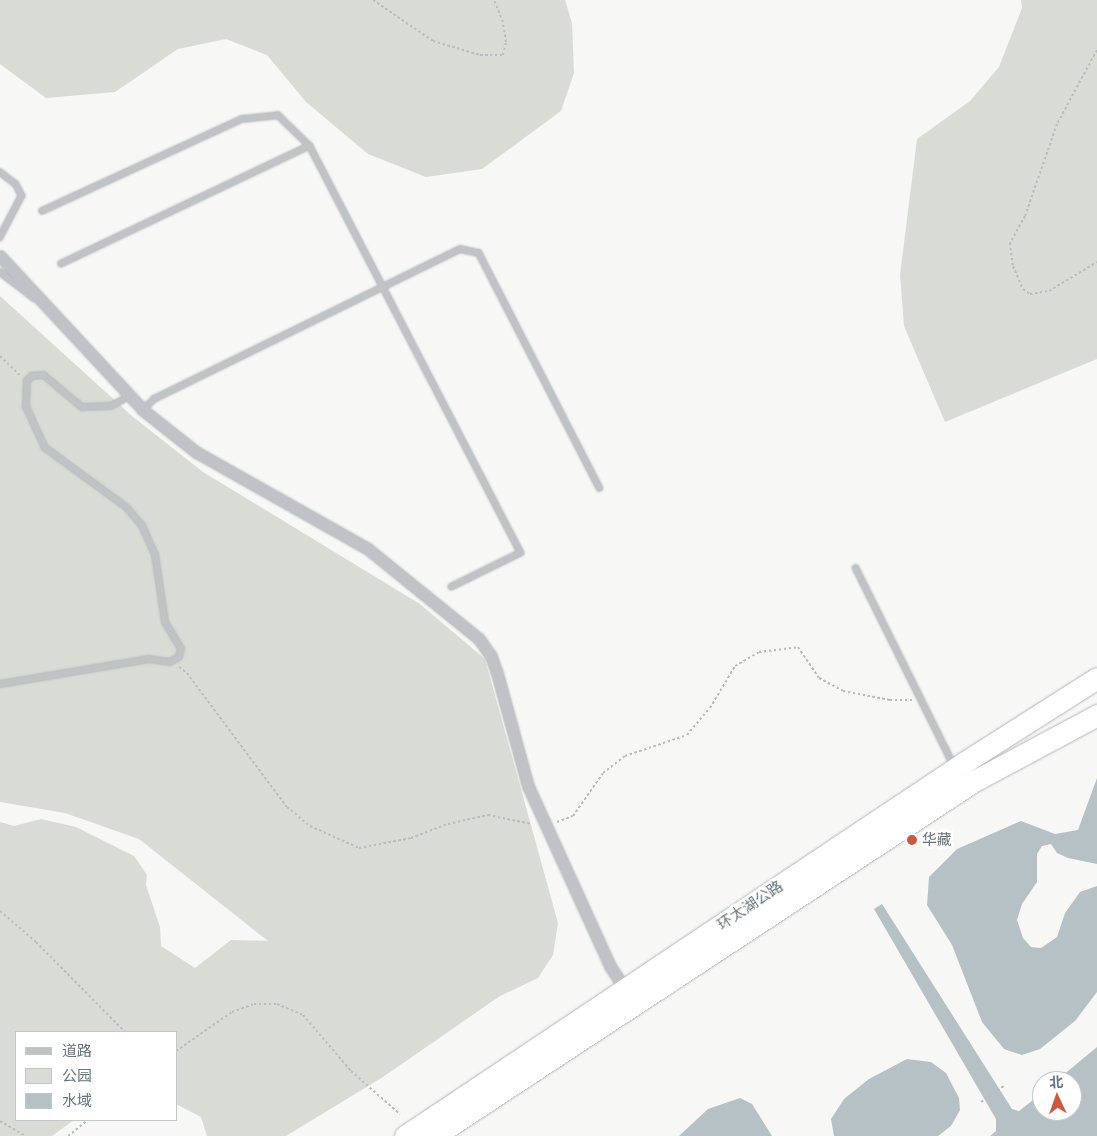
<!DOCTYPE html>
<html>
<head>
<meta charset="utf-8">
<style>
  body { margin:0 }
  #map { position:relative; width:1097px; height:1136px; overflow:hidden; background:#f7f7f5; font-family:"Titillium Web","Noto Sans SC",sans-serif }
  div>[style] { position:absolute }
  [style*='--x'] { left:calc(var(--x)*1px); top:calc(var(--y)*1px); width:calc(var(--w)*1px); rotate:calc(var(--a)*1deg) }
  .green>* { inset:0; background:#d8dcd5 }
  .water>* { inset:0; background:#b6c1c5 }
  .path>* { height:2px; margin-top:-1px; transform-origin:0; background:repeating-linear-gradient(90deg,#b9bcbe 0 2.5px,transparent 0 5px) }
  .roads { filter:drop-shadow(0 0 1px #b3b6b9) drop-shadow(0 0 1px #b3b6b9) }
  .lane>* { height:5.5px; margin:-2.75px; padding:0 2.75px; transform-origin:2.75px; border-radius:2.75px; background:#bfc3c6 }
  .street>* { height:11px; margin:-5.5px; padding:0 5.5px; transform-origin:5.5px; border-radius:5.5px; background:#bfc3c6 }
  .highway>* { height:21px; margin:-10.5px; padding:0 10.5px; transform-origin:10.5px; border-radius:10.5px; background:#fff }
  .dots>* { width:14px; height:14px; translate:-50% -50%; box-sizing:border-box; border:2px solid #fff; border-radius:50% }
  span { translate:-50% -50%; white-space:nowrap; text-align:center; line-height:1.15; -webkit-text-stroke:5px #fff; paint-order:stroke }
  .poi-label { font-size:15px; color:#66747c }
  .left { translate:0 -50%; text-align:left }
  .street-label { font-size:15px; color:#66747c }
  .legend { position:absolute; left:15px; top:1031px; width:162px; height:90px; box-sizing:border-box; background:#fff; border:1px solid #c2c7cb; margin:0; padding:6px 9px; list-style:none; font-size:15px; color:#66747c }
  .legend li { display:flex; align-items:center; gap:10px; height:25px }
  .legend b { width:25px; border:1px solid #c2c7cb }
  .north { position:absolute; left:1032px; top:1071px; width:50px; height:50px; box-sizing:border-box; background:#fff; border:1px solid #c2c7cb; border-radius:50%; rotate:357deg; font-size:14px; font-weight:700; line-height:20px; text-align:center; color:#66747c }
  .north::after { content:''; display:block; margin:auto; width:18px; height:22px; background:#ce583e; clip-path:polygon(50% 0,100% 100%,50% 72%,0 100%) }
</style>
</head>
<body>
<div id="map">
  <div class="green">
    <i style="clip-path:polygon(0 0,565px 0,572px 23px,574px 73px,561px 111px,482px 169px,426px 177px,368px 154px,306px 102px,267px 55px,226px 39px,178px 49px,115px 92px,46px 98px,0 64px)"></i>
    <i style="clip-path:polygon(1021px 0,1097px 0,1097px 359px,945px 422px,904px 326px,900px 275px,917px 139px,970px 101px,999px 67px,1022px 8px)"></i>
    <i style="clip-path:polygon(0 296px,132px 416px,203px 472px,420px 604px,485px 659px,558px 923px,553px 955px,538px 978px,500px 996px,383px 1077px,286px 1136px,207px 1136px,201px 1117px,176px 1104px,176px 1032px,16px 1032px,16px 1120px,74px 1120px,52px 1136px,0 1136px,0 822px,14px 826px,41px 819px,76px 827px,134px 856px,147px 875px,146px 885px,160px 927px,161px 946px,195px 968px,231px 940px,268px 941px,139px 839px,65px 813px,0 802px)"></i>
  </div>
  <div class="water">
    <i style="clip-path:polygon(1097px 778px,1097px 864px,1068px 858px,1057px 853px,1051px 844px,1042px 846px,1037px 854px,1037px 882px,1022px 904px,1017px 920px,1023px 938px,1031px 947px,1041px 948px,1057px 937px,1065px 913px,1080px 892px,1097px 886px,1097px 992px,1075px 1021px,1040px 1049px,1022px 1055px,1004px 1049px,982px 1022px,952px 945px,927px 905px,929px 877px,957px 849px,1021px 821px,1055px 834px,1078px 830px)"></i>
    <i style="clip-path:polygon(882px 904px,1012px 1109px,1019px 1111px,1042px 1093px,1042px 1111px,1072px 1111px,1072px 1081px,1056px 1081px,1097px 1047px,1097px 1136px,990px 1136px,996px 1131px,996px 1119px,874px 909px)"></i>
    <i style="clip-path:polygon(907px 1059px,931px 1062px,946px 1073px,959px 1098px,960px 1110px,951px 1126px,938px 1136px,834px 1136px,831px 1119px,844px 1099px,869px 1079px)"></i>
    <i style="clip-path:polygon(740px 1098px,752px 1104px,772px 1136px,679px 1136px,708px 1109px)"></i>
  </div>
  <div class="path">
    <i style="--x:373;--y:0;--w:73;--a:34.3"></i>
    <i style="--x:433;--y:41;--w:49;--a:16.6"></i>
    <i style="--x:480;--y:55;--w:23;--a:0"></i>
    <i style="--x:503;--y:55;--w:13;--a:-77"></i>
    <i style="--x:506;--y:42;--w:20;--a:-99"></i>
    <i style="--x:503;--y:22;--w:24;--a:-112"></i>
    <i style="--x:1097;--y:50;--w:84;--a:118.4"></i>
    <i style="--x:1057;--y:124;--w:97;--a:109.2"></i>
    <i style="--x:1025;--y:216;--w:31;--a:119"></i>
    <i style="--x:1010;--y:243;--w:23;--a:83"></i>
    <i style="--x:1013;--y:266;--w:25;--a:67"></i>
    <i style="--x:1023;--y:289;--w:9;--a:36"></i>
    <i style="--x:1030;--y:294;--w:19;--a:-9"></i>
    <i style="--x:1049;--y:291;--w:56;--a:-31.1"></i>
    <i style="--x:0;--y:356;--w:29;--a:44"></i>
    <i style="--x:179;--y:667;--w:10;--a:37"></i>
    <i style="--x:187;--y:673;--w:167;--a:53.3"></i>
    <i style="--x:287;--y:807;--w:30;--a:40"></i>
    <i style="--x:310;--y:826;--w:54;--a:24.2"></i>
    <i style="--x:359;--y:848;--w:53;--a:-10.9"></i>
    <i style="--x:411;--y:838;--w:40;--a:-21"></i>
    <i style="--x:448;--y:824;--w:41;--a:-12.7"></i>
    <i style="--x:488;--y:815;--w:45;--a:11.6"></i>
    <i style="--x:557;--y:822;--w:17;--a:-21"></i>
    <i style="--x:573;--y:816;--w:52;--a:-55.1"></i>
    <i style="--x:603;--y:773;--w:28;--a:-38"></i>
    <i style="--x:625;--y:756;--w:65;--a:-18.7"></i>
    <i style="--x:687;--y:735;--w:35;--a:-50"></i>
    <i style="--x:710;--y:708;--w:49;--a:-59.2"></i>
    <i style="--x:735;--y:666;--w:28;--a:-30"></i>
    <i style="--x:759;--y:652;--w:39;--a:-7"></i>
    <i style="--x:798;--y:647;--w:37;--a:56"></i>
    <i style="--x:819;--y:678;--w:27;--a:28"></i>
    <i style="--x:843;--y:691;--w:48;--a:10.8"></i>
    <i style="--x:890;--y:700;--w:23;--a:0"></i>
    <i style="--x:0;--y:911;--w:48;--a:40.7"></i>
    <i style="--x:36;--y:942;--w:127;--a:45.3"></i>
    <i style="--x:176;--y:1051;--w:68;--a:-34.9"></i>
    <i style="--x:232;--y:1012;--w:23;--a:-20"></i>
    <i style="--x:254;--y:1004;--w:23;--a:0"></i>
    <i style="--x:277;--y:1004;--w:28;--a:23"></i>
    <i style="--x:303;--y:1015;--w:74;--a:49.4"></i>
    <i style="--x:351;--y:1071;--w:65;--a:41.3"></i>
    <i style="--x:981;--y:1102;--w:28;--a:-35"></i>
    <i style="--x:0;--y:1121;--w:30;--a:30"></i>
    <i style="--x:68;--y:1136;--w:26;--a:-39"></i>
  </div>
  <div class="roads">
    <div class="lane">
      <i style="--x:310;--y:146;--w:458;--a:62.6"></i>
      <i style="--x:521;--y:553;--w:77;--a:153.8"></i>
      <i style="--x:0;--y:172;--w:20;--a:37"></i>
      <i style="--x:16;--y:184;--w:13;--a:63"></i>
      <i style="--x:22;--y:196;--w:47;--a:117.6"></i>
      <i style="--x:42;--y:211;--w:220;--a:-24.7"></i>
      <i style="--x:242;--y:119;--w:36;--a:-6"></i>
      <i style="--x:278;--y:115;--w:45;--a:44.1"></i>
      <i style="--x:310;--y:146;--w:275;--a:154.6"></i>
      <i style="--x:0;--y:272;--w:43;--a:37.4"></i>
      <i style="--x:143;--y:410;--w:16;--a:-45"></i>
      <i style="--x:154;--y:399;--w:341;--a:-26.1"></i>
      <i style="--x:460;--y:249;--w:19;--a:12"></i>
      <i style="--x:479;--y:253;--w:264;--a:62.8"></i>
      <i style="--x:856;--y:568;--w:220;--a:63.6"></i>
      <i style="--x:0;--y:684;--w:151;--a:-9.5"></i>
      <i style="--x:149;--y:659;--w:21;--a:8"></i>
      <i style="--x:170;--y:662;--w:10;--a:-29"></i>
      <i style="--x:179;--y:657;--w:8;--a:-76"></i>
      <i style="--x:181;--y:649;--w:31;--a:-121"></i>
      <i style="--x:165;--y:622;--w:68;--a:-98.5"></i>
      <i style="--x:155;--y:555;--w:32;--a:-114"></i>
      <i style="--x:142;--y:526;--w:23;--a:-130"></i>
      <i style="--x:127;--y:508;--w:102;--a:-143.8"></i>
      <i style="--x:45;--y:448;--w:45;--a:-114.9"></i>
      <i style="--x:26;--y:407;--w:26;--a:-88"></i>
      <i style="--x:27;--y:381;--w:7;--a:-45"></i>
      <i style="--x:32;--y:376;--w:12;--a:-5"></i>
      <i style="--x:44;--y:375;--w:50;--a:40.1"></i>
      <i style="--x:82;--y:407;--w:29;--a:-2"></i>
      <i style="--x:111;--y:406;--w:21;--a:-28"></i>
    </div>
    <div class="street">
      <i style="--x:0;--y:256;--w:210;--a:47.1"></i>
      <i style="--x:143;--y:410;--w:68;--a:38.4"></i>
      <i style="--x:196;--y:452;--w:197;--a:29.4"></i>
      <i style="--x:368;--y:549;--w:143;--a:39"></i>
      <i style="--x:479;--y:639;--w:21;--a:55"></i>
      <i style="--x:491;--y:656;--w:18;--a:71"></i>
      <i style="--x:497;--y:673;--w:117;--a:74.7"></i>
      <i style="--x:528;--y:786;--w:198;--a:65.5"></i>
      <i style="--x:610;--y:966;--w:27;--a:57"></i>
    </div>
    <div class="highway">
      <i style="--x:405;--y:1136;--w:673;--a:-33.74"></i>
      <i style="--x:965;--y:762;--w:156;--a:-32.5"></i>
      <i style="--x:434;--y:1136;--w:646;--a:-33.32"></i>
      <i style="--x:974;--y:781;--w:140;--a:-28.2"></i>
    </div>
  </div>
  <div class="dots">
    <i style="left:912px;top:840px;background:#ce583e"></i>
  </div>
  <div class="poi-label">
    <span class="left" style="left:922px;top:840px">华藏</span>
  </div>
  <div class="street-label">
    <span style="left:750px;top:905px;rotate:-34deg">环太湖公路</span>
  </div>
  <ul class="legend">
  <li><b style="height:6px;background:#bfc3c6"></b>道路</li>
  <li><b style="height:14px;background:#d8dcd5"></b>公园</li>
  <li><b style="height:14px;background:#b6c1c5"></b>水域</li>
  </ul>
  <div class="north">北</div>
</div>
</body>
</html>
